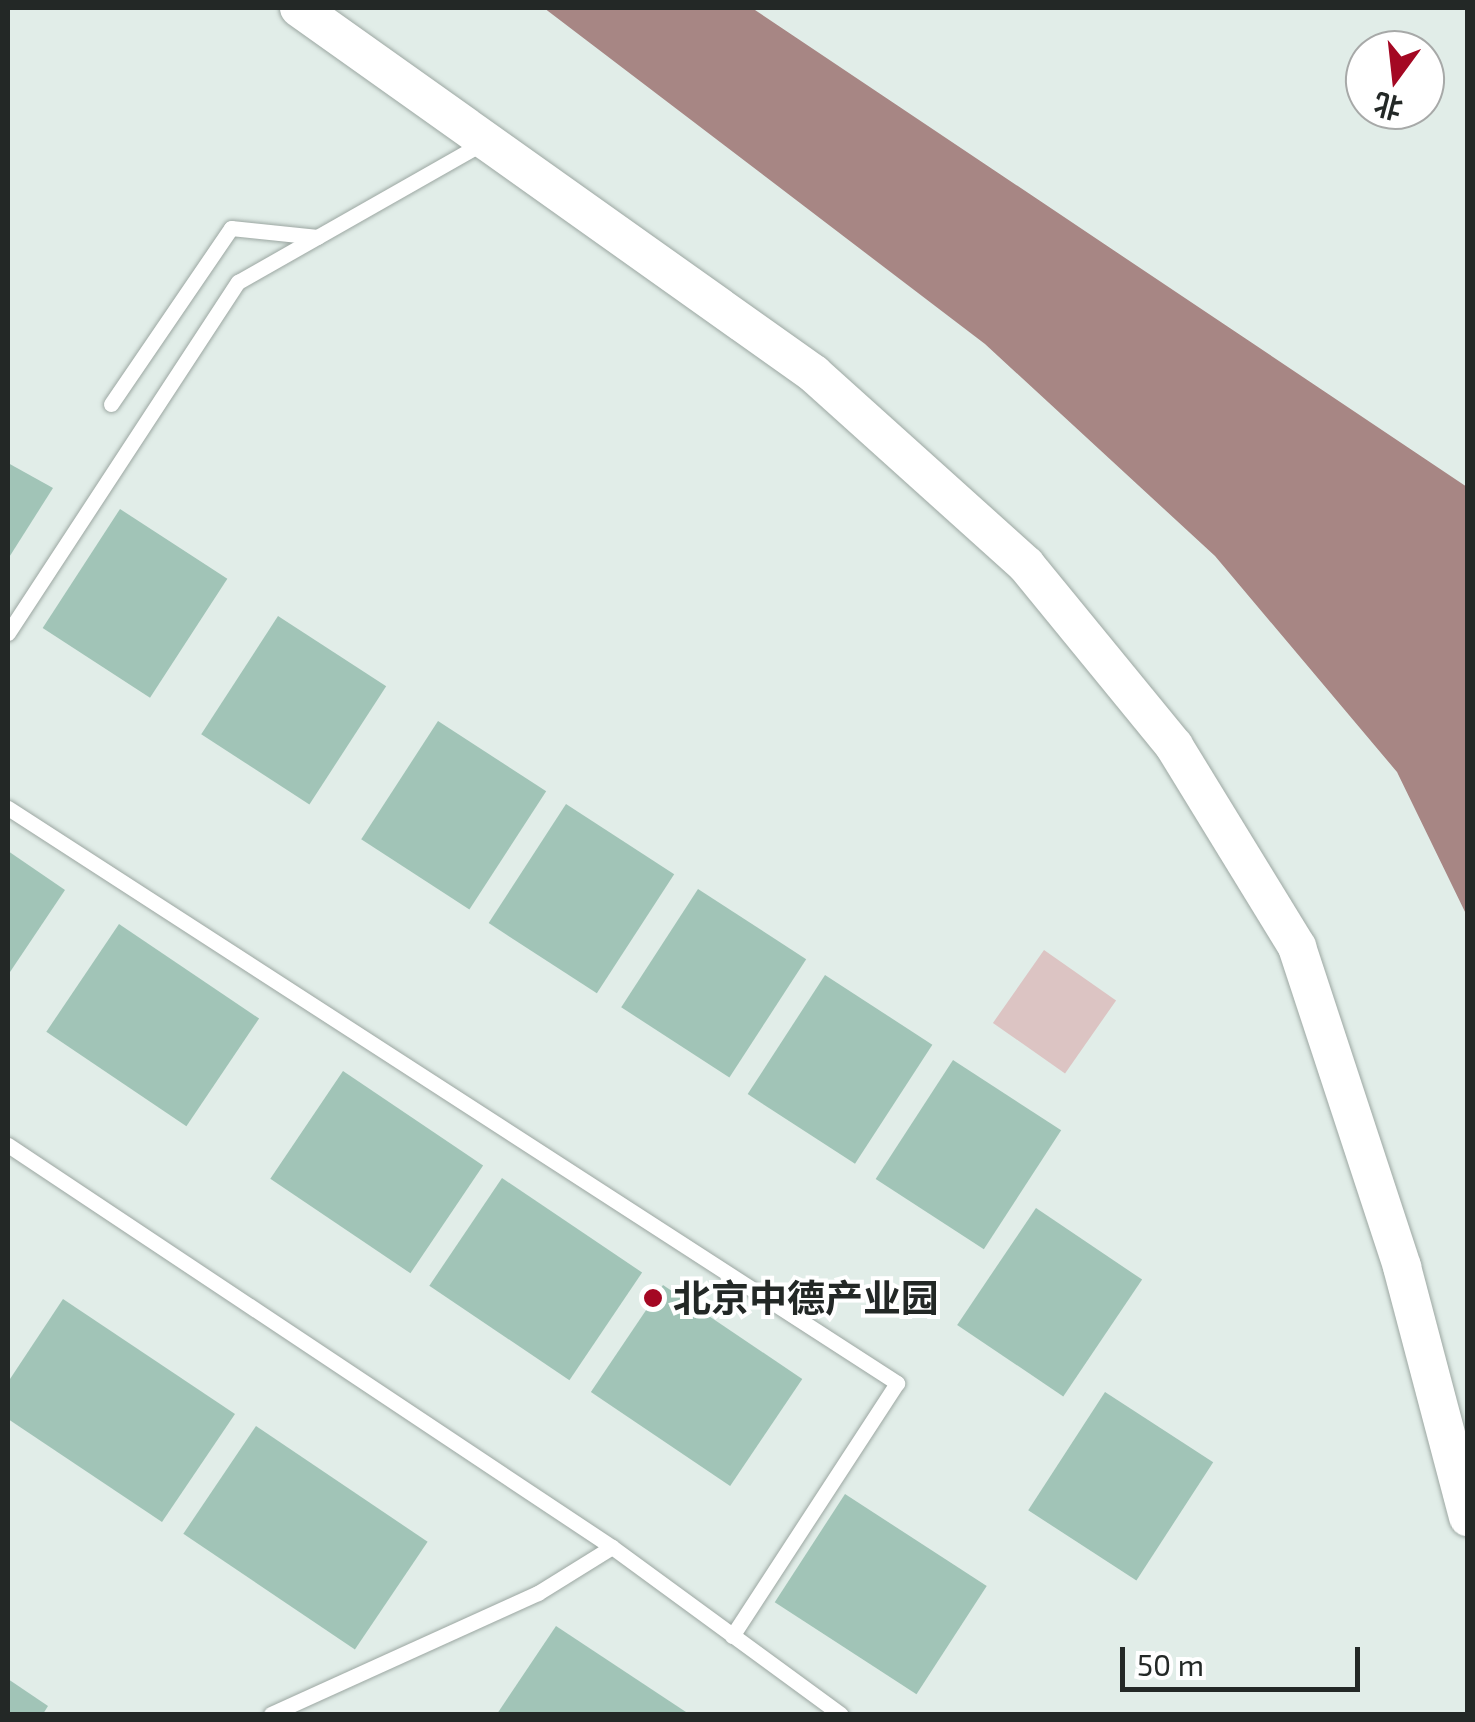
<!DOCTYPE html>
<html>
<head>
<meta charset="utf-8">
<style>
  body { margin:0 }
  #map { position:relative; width:1475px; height:1722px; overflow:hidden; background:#e1ede8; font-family:"Exo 2","Noto Sans SC",sans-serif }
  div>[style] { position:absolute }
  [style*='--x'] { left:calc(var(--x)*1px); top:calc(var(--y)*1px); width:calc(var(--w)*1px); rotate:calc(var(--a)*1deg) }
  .green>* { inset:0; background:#dcc4c3; transform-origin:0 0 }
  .water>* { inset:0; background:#a78684 }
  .building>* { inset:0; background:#a1c4b7; transform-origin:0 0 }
  .roads { filter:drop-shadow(0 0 2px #9ca7a2) drop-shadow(0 0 2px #9ca7a2) }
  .service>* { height:15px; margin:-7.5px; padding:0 7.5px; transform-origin:7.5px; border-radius:7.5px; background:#fff }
  .tertiary>* { height:38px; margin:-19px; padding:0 19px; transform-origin:19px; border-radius:19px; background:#fff }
  .dots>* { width:28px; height:28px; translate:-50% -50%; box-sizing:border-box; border:5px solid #fff; border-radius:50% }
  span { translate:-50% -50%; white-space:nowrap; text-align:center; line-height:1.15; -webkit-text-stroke:8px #fff; paint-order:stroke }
  .poi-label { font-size:38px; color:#232826; font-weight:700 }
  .left { translate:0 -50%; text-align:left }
  .frame { position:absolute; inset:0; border:10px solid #232826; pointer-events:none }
  .north { position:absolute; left:1345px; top:30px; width:100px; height:100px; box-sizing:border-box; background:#fff; border:2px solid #a7a9a8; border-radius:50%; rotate:195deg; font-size:28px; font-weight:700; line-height:40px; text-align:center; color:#232826 }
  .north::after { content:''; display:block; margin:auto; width:35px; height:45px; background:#a40823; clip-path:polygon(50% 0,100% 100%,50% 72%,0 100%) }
  .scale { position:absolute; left:1120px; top:1647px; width:240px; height:45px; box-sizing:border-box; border:5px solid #232826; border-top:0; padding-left:12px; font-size:30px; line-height:35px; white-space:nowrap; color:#232826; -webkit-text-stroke:8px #fff; paint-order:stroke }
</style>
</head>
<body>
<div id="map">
  <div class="green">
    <i style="left:1044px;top:950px;width:88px;height:89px;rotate:35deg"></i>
  </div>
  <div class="water">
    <i style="clip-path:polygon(544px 8px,752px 8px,1467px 487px,1467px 916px,1397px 772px,1215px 556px,985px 344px)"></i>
  </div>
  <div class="building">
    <i style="clip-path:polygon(8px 463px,53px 488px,8px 559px)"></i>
    <i style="left:120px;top:509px;width:128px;height:142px;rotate:33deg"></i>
    <i style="left:278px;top:616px;width:129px;height:141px;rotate:33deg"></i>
    <i style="left:438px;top:721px;width:129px;height:141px;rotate:33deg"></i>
    <i style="left:566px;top:804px;width:129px;height:142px;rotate:33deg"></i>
    <i style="clip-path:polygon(8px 851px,65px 890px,8px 975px)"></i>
    <i style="left:698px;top:889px;width:129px;height:141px;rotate:33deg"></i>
    <i style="left:119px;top:924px;width:169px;height:130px;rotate:34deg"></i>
    <i style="left:825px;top:975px;width:128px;height:142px;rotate:33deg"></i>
    <i style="left:953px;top:1060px;width:129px;height:142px;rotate:33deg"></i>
    <i style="left:343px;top:1071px;width:169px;height:130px;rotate:34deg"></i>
    <i style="left:502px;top:1178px;width:169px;height:130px;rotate:34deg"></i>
    <i style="left:1036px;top:1208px;width:128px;height:141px;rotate:34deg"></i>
    <i style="left:663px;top:1285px;width:168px;height:129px;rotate:34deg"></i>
    <i style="clip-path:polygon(63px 1299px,235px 1414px,162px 1522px,8px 1419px,8px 1382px)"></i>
    <i style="left:1105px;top:1392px;width:129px;height:141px;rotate:33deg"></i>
    <i style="left:256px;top:1426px;width:207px;height:130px;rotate:34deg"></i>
    <i style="left:845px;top:1494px;width:169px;height:129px;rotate:33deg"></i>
    <i style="clip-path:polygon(556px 1626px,689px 1714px,497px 1714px)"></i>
    <i style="clip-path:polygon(8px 1679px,48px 1706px,43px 1714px,8px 1714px)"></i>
  </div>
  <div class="roads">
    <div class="service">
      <i style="--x:111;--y:404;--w:213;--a:-55.7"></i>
      <i style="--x:231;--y:228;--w:87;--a:5.9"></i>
      <i style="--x:8;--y:633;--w:420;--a:-56.8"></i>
      <i style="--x:238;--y:282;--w:282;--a:-29.6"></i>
      <i style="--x:8;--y:808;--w:1059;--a:32.89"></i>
      <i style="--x:897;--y:1383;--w:302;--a:123.1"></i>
      <i style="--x:8;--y:1145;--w:726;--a:33.65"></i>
      <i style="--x:612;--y:1547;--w:283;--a:36.2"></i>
      <i style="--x:271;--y:1714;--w:293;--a:-24.4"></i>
      <i style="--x:538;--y:1593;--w:87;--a:-31.9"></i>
    </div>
    <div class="tertiary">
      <i style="--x:299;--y:8;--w:632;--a:35.4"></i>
      <i style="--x:814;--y:374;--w:285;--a:42"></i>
      <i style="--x:1026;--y:565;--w:234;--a:50.7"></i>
      <i style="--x:1174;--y:746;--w:236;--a:58.5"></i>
      <i style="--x:1297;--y:947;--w:337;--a:71.8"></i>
      <i style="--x:1402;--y:1267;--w:259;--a:75.2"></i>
    </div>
  </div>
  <div class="dots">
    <i style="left:653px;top:1298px;background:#a40823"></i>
  </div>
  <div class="poi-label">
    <span class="left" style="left:673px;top:1298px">北京中德产业园</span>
  </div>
  <div class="frame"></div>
  <div class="north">北</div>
  <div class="scale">50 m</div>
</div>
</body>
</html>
